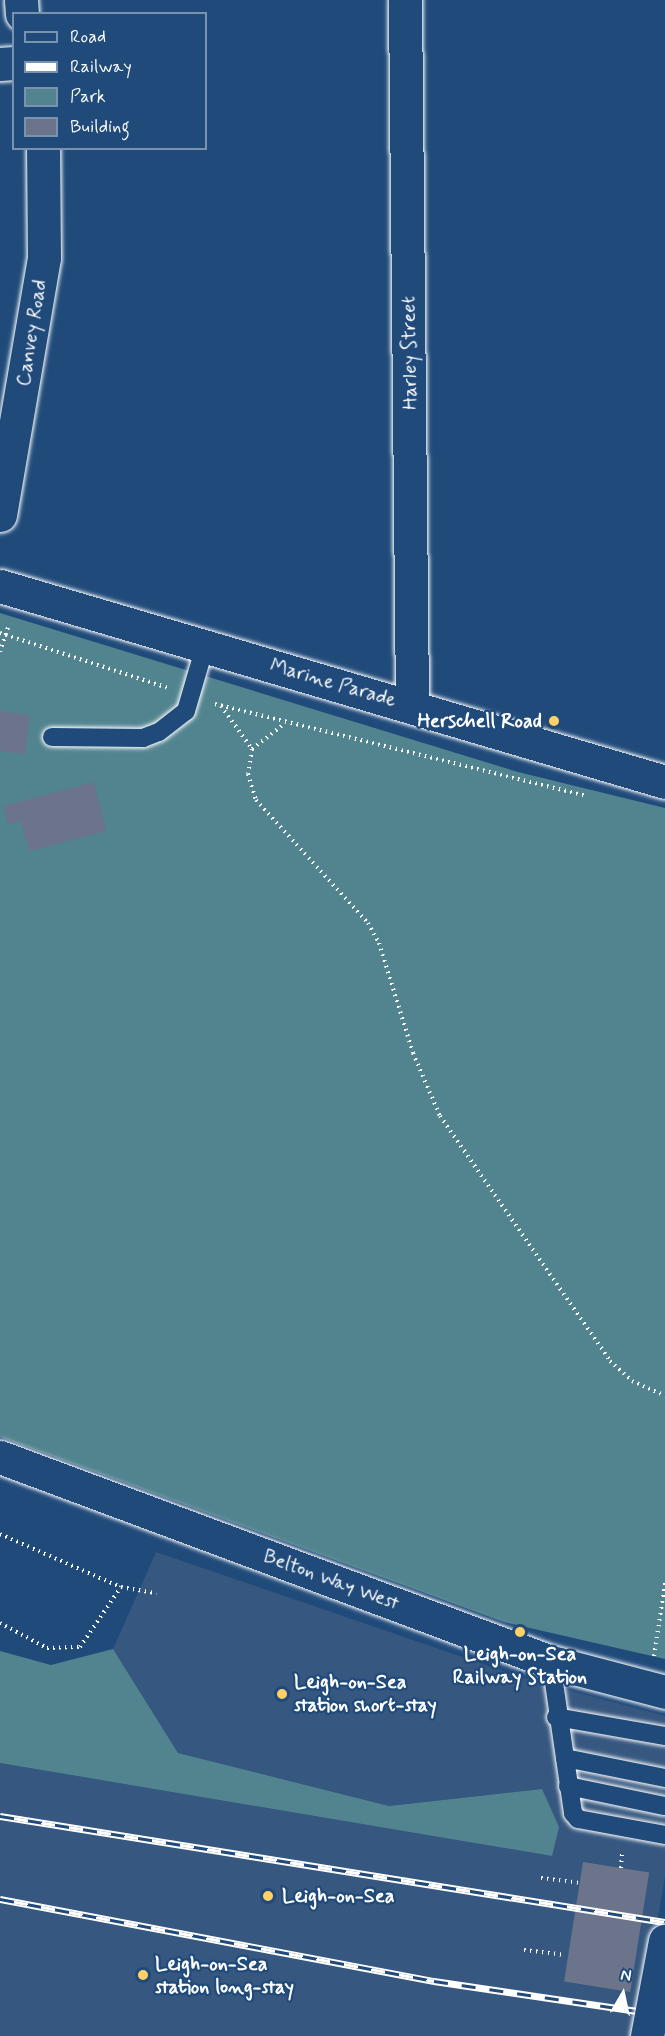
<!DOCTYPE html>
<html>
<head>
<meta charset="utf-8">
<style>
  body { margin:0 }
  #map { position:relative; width:665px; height:2036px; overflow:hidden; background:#1f4a7a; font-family:Mynerve,sans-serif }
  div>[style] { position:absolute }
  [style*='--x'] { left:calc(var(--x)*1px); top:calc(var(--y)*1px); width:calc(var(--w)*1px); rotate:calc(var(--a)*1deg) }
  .built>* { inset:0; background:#36577f }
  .green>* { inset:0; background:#528490 }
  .building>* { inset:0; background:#6b748b; transform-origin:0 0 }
  .path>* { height:4px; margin-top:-2px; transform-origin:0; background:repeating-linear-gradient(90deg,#fff 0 1.5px,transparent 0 6px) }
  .roads { filter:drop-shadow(0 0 2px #fff) drop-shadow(0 0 2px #fff) }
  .service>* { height:18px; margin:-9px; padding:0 9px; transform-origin:9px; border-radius:9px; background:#1f4a7a }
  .minor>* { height:33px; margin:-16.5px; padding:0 16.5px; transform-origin:16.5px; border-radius:16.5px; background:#1f4a7a }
  .tertiary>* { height:33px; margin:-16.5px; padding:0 16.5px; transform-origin:16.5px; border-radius:16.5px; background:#1f4a7a }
  .rail>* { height:7px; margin-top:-3.5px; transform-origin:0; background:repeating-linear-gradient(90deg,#1f4a7a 0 14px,#fff 0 28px); box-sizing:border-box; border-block:2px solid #fff }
  .bridges { filter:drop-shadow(0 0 2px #fff) drop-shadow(0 0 2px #fff) }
  .tertiary-bridge>* { height:33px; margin:-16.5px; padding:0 16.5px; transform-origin:16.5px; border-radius:16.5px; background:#1f4a7a }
  .dots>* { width:16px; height:16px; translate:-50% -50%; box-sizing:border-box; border:3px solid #1f4a7a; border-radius:50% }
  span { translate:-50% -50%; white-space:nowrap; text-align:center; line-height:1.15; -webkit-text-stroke:4.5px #1f4a7a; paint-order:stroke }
  .street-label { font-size:20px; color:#fff }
  .poi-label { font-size:20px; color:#fff; font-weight:700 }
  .right { translate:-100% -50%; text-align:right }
  .left { translate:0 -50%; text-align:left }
  .legend { position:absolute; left:12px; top:12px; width:195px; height:138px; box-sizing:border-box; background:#1f4a7a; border:2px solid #7992af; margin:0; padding:8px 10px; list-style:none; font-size:18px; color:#fff }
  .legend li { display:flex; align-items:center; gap:12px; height:30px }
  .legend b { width:30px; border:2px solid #7992af }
  .north { position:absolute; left:593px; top:1964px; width:60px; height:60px; -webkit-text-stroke:4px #1f4a7a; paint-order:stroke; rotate:9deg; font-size:16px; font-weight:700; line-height:24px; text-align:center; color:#fff }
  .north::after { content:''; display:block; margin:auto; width:21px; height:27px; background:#fff; clip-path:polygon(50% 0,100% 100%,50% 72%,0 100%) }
</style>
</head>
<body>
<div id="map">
  <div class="built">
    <i style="clip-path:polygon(156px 1552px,533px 1681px,665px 1716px,665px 1877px,637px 2036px,0 2036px,0 1763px,552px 1856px,542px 1789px,389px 1806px,178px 1753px,113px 1649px)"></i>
  </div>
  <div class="green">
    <i style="clip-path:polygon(0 613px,518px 772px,665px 808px,665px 1659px,504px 1622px,0 1437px)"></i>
    <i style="clip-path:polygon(113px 1649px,178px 1753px,389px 1806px,542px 1789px,559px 1827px,552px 1856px,0 1763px,0 1651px,51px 1665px)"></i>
  </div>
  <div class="building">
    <i style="clip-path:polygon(0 711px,30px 715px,25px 754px,0 751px)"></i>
    <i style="clip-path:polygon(94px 782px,106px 831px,29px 851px,21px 821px,8px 824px,3px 806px)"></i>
    <i style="left:583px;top:1862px;width:67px;height:121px;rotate:9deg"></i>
  </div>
  <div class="path">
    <i style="--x:0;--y:633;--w:177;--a:18.1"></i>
    <i style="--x:0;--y:652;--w:29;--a:-72"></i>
    <i style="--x:215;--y:704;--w:382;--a:13.9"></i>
    <i style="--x:221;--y:706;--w:53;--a:54.2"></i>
    <i style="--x:252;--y:749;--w:41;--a:-38"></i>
    <i style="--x:252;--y:749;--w:25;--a:99"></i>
    <i style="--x:248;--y:774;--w:27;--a:73"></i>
    <i style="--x:256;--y:800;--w:166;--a:47.7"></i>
    <i style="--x:368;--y:923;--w:23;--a:61"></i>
    <i style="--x:379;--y:943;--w:115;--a:72.8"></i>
    <i style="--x:413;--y:1053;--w:69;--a:66.8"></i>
    <i style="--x:440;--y:1116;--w:298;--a:55.2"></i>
    <i style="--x:610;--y:1361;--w:30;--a:42"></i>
    <i style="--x:632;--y:1381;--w:36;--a:24"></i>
    <i style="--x:0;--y:1534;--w:132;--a:23.7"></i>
    <i style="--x:0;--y:1623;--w:53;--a:28"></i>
    <i style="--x:47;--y:1648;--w:33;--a:-2"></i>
    <i style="--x:80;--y:1647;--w:73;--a:-55.7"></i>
    <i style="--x:121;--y:1587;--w:36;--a:10"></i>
    <i style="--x:654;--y:1656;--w:74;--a:-81.4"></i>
    <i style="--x:621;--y:1868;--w:14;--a:-86"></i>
    <i style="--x:541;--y:1878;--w:38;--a:7"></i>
    <i style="--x:524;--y:1950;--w:42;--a:6.8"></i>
  </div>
  <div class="roads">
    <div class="service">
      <i style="--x:52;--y:737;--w:91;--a:0.6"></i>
      <i style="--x:143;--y:738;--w:17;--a:-21"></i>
      <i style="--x:159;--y:732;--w:34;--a:-38"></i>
      <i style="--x:186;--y:711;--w:68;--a:-73.7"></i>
      <i style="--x:551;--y:1662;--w:153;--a:81.7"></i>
      <i style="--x:573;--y:1813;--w:8;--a:50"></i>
      <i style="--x:578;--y:1819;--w:88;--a:10.4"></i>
      <i style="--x:556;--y:1717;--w:111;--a:9.9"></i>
      <i style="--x:565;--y:1758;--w:102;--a:11.3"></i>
      <i style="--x:568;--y:1786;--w:99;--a:11.7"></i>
    </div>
    <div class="minor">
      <i style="--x:21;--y:0;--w:14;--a:86"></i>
      <i style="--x:405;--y:0;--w:705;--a:89.43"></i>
      <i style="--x:0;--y:64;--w:14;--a:-4"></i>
      <i style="--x:0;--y:515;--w:261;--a:-80.3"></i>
      <i style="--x:44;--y:258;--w:110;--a:-90.5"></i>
    </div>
    <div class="tertiary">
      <i style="--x:0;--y:586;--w:693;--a:16.42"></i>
      <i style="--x:0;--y:1457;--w:588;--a:20.41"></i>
      <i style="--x:551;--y:1662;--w:118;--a:14.7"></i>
    </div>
  </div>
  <div class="rail">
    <i style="--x:0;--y:1816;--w:673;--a:9.06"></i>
    <i style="--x:0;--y:1899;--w:442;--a:10.7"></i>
    <i style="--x:434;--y:1981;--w:233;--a:8.4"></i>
  </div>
  <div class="bridges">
    <div class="tertiary-bridge">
      <i style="--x:647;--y:2036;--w:97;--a:-79.3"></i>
    </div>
  </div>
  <div class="dots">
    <i style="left:554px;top:721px;background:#ffd166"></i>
    <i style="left:520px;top:1632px;background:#ffd166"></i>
    <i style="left:282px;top:1694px;background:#ffd166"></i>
    <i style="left:268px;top:1896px;background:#ffd166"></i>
    <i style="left:143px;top:1975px;background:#ffd166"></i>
  </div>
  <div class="street-label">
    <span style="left:32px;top:333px;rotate:-81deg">Canvey Road</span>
    <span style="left:410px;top:353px;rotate:-91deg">Harley Street</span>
    <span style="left:333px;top:683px;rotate:16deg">Marine Parade</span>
    <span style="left:331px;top:1580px;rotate:20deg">Belton Way West</span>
  </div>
  <div class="poi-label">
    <span class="right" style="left:542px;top:721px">Herschell Road</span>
    <span style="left:520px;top:1666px">Leigh-on-Sea<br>Railway Station</span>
    <span class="left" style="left:294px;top:1694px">Leigh-on-Sea<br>station short-stay</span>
    <span class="left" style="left:282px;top:1896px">Leigh-on-Sea</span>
    <span class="left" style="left:155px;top:1976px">Leigh-on-Sea<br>station long-stay</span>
  </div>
  <ul class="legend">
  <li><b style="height:8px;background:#1f4a7a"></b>Road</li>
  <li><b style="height:8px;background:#fff"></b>Railway</li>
  <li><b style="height:16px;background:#528490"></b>Park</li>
  <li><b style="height:16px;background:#6b748b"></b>Building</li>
  </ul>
  <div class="north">N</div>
</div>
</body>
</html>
